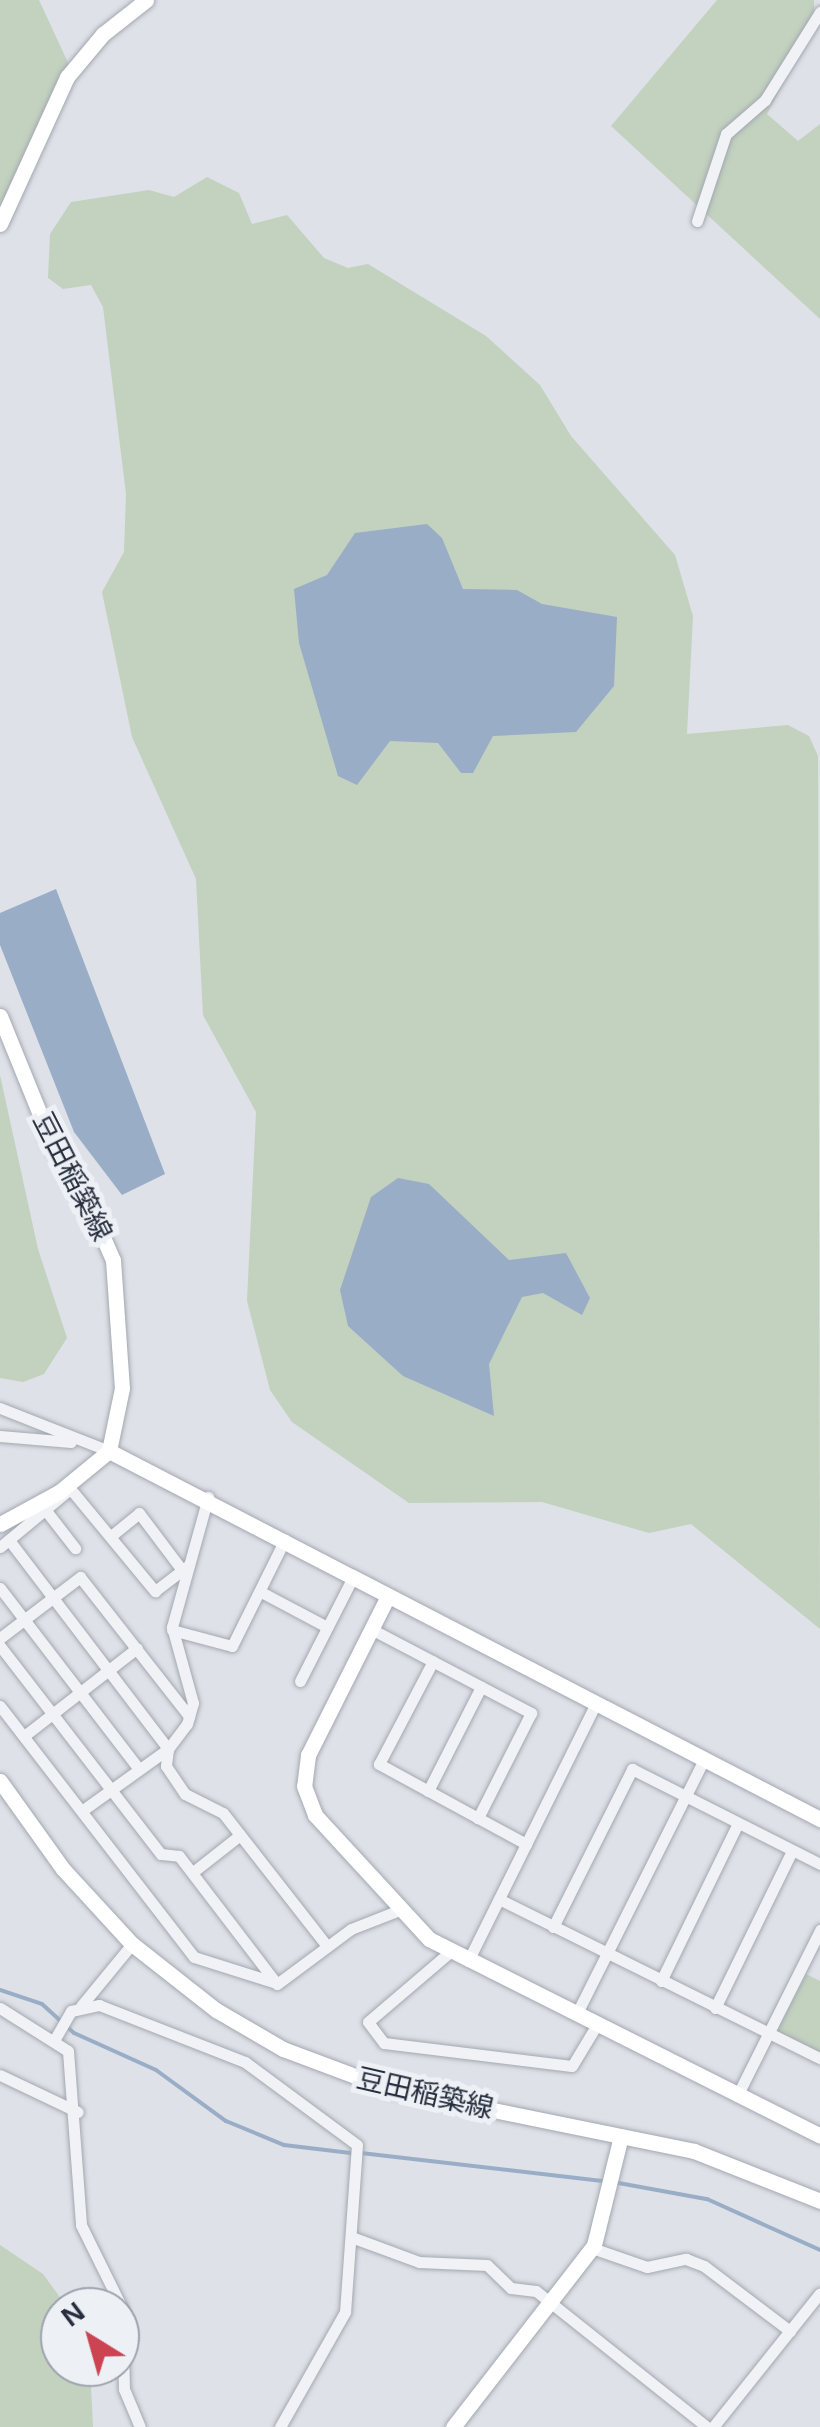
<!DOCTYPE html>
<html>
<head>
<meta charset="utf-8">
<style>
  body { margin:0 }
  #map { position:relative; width:820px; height:2427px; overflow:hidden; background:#dee1e7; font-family:Arial,"Noto Sans JP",sans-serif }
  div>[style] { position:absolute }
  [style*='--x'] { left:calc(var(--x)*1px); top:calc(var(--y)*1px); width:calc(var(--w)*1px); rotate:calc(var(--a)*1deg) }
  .green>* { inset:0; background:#c3d1bf }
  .water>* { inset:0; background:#99adc7 }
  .stream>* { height:4px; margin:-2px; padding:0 2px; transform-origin:2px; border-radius:2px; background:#99adc7 }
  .roads { filter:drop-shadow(0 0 2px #a3a8b1) drop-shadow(0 0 2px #a3a8b1) }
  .street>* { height:11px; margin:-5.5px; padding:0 5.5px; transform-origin:5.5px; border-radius:5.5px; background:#f0f2f6 }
  .secondary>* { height:15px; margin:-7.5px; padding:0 7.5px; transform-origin:7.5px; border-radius:7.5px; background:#fff }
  span { translate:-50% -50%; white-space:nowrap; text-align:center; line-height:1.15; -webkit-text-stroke:10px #edf0f5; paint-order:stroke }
  .street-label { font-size:28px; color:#272e3e }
  .north { position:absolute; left:40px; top:2287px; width:100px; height:100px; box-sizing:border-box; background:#edf0f5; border:2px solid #9ea2ac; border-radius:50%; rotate:323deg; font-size:28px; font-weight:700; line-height:40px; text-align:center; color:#272e3e }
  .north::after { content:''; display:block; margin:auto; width:35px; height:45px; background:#cc4351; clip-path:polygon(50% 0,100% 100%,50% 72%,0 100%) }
</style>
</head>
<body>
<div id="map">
  <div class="green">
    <i style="clip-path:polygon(0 0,39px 0,70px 67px,0 214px)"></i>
    <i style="clip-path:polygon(717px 0,814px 0,814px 26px,767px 114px,798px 141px,820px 124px,820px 319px,611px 126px)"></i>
    <i style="clip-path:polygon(207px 177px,239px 193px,252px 224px,287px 215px,324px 258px,348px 268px,368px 264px,486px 336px,540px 385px,571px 436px,675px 555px,693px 616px,687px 734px,788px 725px,809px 736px,818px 756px,820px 1629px,691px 1524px,649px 1533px,542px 1502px,409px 1503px,292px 1422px,270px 1390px,247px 1301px,256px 1112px,203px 1015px,196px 879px,132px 737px,102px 592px,124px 552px,126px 494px,103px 307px,91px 285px,63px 289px,48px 278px,50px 234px,71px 202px,149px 190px,174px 197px)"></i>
    <i style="clip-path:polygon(0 1075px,38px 1249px,67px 1338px,44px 1374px,23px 1382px,0 1378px)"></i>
    <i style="clip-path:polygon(806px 1974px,820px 1981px,820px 2052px,777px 2031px)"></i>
    <i style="clip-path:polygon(0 2245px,43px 2274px,67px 2307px,60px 2307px,60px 2367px,90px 2367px,93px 2427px,0 2427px)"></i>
  </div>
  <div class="water">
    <i style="clip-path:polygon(427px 524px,442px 538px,463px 589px,517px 590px,542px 604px,617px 617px,614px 686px,576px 732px,493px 736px,473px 773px,461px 773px,438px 743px,390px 741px,357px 785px,338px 776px,299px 643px,294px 589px,327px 575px,355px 533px)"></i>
    <i style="clip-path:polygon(56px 889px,165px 1174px,122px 1195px,74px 1132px,0 945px,0 913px)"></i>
    <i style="clip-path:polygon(398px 1178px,429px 1184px,509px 1260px,566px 1253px,590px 1298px,582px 1315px,543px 1293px,522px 1297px,489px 1364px,494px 1416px,403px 1376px,348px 1326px,340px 1290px,371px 1197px)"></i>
  </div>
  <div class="stream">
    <i style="--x:0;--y:1990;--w:44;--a:18.4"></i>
    <i style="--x:42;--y:2004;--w:43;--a:42.2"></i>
    <i style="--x:74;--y:2033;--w:90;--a:24.3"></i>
    <i style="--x:156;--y:2070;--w:87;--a:36.1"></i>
    <i style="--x:226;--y:2121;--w:63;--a:22.5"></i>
    <i style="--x:284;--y:2145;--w:67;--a:6.8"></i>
    <i style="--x:361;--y:2153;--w:245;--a:6.6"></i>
    <i style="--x:613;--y:2182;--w:96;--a:10.3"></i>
    <i style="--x:707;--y:2199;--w:124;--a:24.3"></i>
  </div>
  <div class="roads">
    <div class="street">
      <i style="--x:697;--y:221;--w:92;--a:-71.6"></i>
      <i style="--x:726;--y:134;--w:52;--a:-41.1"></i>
      <i style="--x:765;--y:100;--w:104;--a:-58"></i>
      <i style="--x:0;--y:1408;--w:117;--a:21.5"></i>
      <i style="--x:0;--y:1436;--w:71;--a:4.8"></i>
      <i style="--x:73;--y:1492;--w:129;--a:50.4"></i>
      <i style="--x:155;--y:1591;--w:43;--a:-37.4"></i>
      <i style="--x:47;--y:1512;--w:46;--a:52.1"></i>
      <i style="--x:111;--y:1536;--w:36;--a:-39"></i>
      <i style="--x:139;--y:1513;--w:71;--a:53"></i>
      <i style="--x:9;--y:1540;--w:263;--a:52.7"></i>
      <i style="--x:168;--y:1749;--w:17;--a:97"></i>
      <i style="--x:166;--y:1766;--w:34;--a:56"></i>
      <i style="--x:185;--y:1794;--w:42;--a:26.6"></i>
      <i style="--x:223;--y:1813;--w:169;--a:52"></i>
      <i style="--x:0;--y:1547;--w:92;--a:-39.7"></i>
      <i style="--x:0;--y:1588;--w:228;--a:52.5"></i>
      <i style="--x:261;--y:1592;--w:75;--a:27.9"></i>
      <i style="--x:371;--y:1629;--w:181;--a:27.7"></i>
      <i style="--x:531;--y:1713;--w:118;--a:116.8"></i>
      <i style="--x:478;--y:1818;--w:113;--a:-151.4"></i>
      <i style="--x:379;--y:1764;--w:116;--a:-62.3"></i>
      <i style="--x:172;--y:1630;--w:62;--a:14.9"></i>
      <i style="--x:232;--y:1646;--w:119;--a:-63.6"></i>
      <i style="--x:0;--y:1638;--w:101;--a:-37.3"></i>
      <i style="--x:80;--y:1577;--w:177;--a:51.9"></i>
      <i style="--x:0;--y:1646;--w:263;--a:52.3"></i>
      <i style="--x:161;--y:1854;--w:18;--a:6"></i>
      <i style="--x:179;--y:1856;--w:161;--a:52.6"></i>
      <i style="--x:300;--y:1681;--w:117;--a:-63"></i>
      <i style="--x:0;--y:1706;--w:317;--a:52.3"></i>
      <i style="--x:194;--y:1957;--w:83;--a:17.6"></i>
      <i style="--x:24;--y:1736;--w:143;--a:-37.9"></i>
      <i style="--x:428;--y:1791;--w:117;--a:-63"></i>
      <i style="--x:83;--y:1810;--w:105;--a:-35.7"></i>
      <i style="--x:168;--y:1749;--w:31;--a:-53"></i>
      <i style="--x:187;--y:1724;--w:22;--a:-74"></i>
      <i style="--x:193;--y:1703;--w:79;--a:-105.4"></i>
      <i style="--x:172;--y:1627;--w:135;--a:-74.5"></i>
      <i style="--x:478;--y:1818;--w:55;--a:28.4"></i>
      <i style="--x:193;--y:1872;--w:60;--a:-38.2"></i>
      <i style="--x:499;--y:1899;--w:358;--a:26.4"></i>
      <i style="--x:553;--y:1927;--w:177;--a:-63.4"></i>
      <i style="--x:632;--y:1769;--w:211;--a:26.8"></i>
      <i style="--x:451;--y:1951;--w:109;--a:139.5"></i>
      <i style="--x:368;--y:2022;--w:26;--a:53"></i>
      <i style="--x:384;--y:2043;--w:189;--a:7"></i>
      <i style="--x:572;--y:2066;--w:47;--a:-59"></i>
      <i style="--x:468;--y:1961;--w:284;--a:-63.6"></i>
      <i style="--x:661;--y:1981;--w:174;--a:-64"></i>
      <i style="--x:277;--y:1984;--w:92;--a:-36.6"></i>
      <i style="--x:351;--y:1929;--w:49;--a:-21.4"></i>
      <i style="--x:81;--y:2006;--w:80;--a:-50.6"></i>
      <i style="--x:0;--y:2008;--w:80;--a:32.3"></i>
      <i style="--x:68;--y:2051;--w:174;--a:85.7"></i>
      <i style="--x:81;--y:2225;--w:93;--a:63.7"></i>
      <i style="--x:122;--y:2308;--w:81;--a:88.6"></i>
      <i style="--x:124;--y:2389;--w:41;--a:67.2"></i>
      <i style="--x:715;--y:2008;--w:175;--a:-63.9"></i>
      <i style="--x:576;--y:2015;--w:284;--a:-63.4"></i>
      <i style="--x:56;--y:2037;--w:30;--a:-60"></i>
      <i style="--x:71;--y:2011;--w:29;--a:-12"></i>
      <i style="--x:99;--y:2005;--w:157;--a:21.3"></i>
      <i style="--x:245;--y:2062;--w:139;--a:36.5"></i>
      <i style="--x:357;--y:2145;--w:167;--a:94.1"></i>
      <i style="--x:345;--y:2312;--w:132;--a:119.5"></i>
      <i style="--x:0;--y:2075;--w:86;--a:25.4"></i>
      <i style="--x:737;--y:2096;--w:186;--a:-63.4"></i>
      <i style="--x:354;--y:2238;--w:69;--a:20.3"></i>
      <i style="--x:419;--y:2262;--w:68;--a:2.5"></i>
      <i style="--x:487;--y:2265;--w:33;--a:44"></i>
      <i style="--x:511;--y:2288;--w:25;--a:7"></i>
      <i style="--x:536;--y:2291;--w:218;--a:38.5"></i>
      <i style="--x:592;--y:2248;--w:58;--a:19.1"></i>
      <i style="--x:647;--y:2267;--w:40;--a:-12"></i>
      <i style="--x:686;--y:2259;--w:19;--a:21"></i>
      <i style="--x:704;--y:2266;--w:108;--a:37.1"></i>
      <i style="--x:713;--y:2427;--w:171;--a:-51.4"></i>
    </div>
    <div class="secondary">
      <i style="--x:0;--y:224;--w:162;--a:-65.5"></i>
      <i style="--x:67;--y:77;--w:56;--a:-50.1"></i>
      <i style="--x:103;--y:34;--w:55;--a:-38.3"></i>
      <i style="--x:0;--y:1016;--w:144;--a:67.9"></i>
      <i style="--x:54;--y:1149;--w:54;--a:56.3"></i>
      <i style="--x:84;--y:1194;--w:72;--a:66.3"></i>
      <i style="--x:113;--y:1260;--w:128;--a:86"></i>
      <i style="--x:122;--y:1388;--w:64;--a:101.7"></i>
      <i style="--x:109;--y:1451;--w:65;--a:140.6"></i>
      <i style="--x:59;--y:1492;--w:67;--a:151.5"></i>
      <i style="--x:109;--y:1451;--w:801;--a:27.37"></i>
      <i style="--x:388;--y:1596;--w:178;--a:116.7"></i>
      <i style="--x:308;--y:1755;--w:31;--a:97"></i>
      <i style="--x:304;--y:1786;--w:31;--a:69"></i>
      <i style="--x:315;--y:1815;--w:168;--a:47.4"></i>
      <i style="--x:429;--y:1939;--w:438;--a:26.7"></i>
      <i style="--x:0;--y:1781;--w:108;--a:54.4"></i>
      <i style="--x:63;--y:1869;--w:102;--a:47.4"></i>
      <i style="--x:132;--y:1944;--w:107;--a:38.2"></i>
      <i style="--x:216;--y:2010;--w:78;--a:30.2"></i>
      <i style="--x:283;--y:2049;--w:114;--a:20.5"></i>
      <i style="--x:390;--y:2089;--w:310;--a:11.5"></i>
      <i style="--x:694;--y:2151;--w:136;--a:21.6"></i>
      <i style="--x:453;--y:2427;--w:230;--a:-52.2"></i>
      <i style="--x:594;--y:2245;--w:112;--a:-76.1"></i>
    </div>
  </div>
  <div class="street-label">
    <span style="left:72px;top:1177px;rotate:63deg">豆田稲築線</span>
    <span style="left:425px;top:2094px;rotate:13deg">豆田稲築線</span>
  </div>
  <div class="north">N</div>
</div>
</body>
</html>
